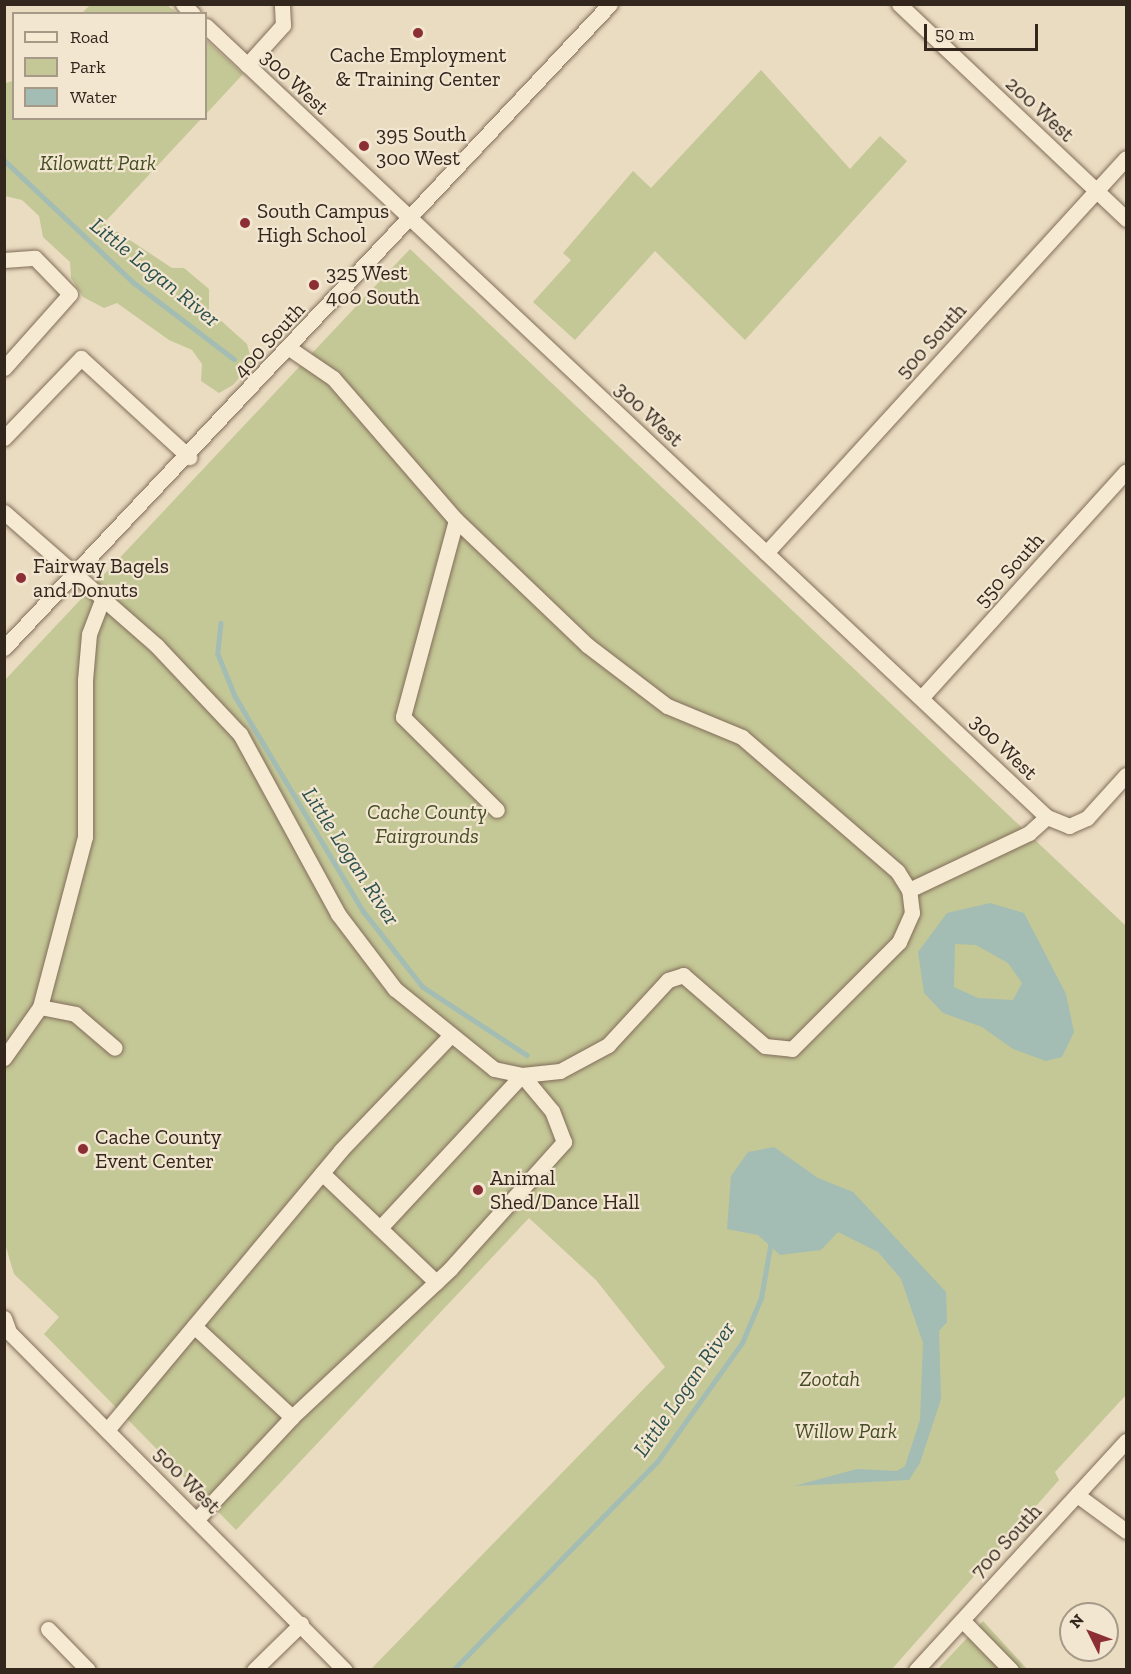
<!DOCTYPE html>
<html>
<head>
<meta charset="utf-8">
<style>
  body { margin:0 }
  #map { position:relative; width:1131px; height:1674px; overflow:hidden; background:#eadcc1; font-family:"Zilla Slab",serif }
  div>[style] { position:absolute }
  [style*='--x'] { left:calc(var(--x)*1px); top:calc(var(--y)*1px); width:calc(var(--w)*1px); rotate:calc(var(--a)*1deg) }
  .green>* { inset:0; background:#c4c796 }
  .water>* { inset:0; background:#a3bdb4 }
  .stream>* { height:4.5px; margin:-2.25px; padding:0 2.25px; transform-origin:2.25px; border-radius:2.25px; background:#a3bdb4 }
  .roads { filter:drop-shadow(0 0 2px #826d5a) drop-shadow(0 0 2px #826d5a) }
  .minor>* { height:15px; margin:-7.5px; padding:0 7.5px; transform-origin:7.5px; border-radius:7.5px; background:#f6ead3 }
  .dots>* { width:16px; height:16px; translate:-50% -50%; box-sizing:border-box; border:3px solid #f2e6d0; border-radius:50% }
  span { translate:-50% -50%; white-space:nowrap; text-align:center; line-height:1.15; -webkit-text-stroke:4.5px #f2e6d0; paint-order:stroke }
  .poi-label { font-size:21px; color:#33261d }
  .left { translate:0 -50%; text-align:left }
  .street-label { font-size:21px; color:#33261d }
  .park-label { font-size:21px; color:#454e25; font-style:italic }
  .water-label { font-size:22px; color:#2d514d; font-style:italic }
  .frame { position:absolute; inset:0; border:6px solid #33261d; pointer-events:none }
  .legend { position:absolute; left:12px; top:12px; width:195px; height:108px; box-sizing:border-box; background:#f2e6d0; border:2px solid #a69988; margin:0; padding:8px 10px; list-style:none; font-size:18px; color:#33261d }
  .legend li { display:flex; align-items:center; gap:12px; height:30px }
  .legend b { width:30px; border:2px solid #a69988 }
  .north { position:absolute; left:1059px; top:1602px; width:60px; height:60px; box-sizing:border-box; background:#f2e6d0; border:2px solid #a69988; border-radius:50%; rotate:312deg; font-size:16px; font-weight:700; line-height:24px; text-align:center; color:#33261d }
  .north::after { content:''; display:block; margin:auto; width:21px; height:27px; background:#8c2f34; clip-path:polygon(50% 0,100% 100%,50% 72%,0 100%) }
  .scale { position:absolute; left:924px; top:24px; width:114px; height:27px; box-sizing:border-box; border:3px solid #33261d; border-top:0; padding-left:8px; font-size:18px; line-height:21px; white-space:nowrap; color:#33261d; -webkit-text-stroke:4px #f2e6d0; paint-order:stroke }
</style>
</head>
<body>
<div id="map">
  <div class="green">
    <i style="clip-path:polygon(90px 5px,167px 5px,177px 13px,82px 13px)"></i>
    <i style="clip-path:polygon(206px 40px,243px 74px,206px 114px)"></i>
    <i style="clip-path:polygon(761px 70px,850px 169px,880px 136px,907px 161px,745px 340px,655px 251px,575px 340px,533px 302px,571px 260px,563px 253px,633px 171px,651px 188px)"></i>
    <i style="clip-path:polygon(13px 81px,14px 118px,201px 119px,104px 223px,172px 268px,184px 268px,209px 289px,209px 310px,247px 344px,252px 363px,233px 385px,219px 393px,201px 381px,202px 364px,192px 350px,169px 340px,117px 303px,104px 308px,83px 297px,71px 278px,70px 262px,43px 237px,39px 216px,22px 200px,5px 196px,5px 83px)"></i>
    <i style="clip-path:polygon(410px 249px,1126px 926px,1126px 1395px,1055px 1472px,1059px 1480px,892px 1669px,371px 1669px,665px 1367px,596px 1280px,529px 1218px,236px 1530px,44px 1334px,59px 1317px,14px 1274px,5px 1244px,4px 681px)"></i>
    <i style="clip-path:polygon(983px 1621px,1027px 1669px,937px 1670px)"></i>
  </div>
  <div class="water">
    <i style="clip-path:polygon(evenodd,990px 903px,1024px 913px,1066px 994px,1074px 1032px,1062px 1057px,1046px 1061px,1013px 1049px,982px 1027px,943px 1013px,924px 993px,918px 952px,947px 913px,990px 903px,955px 944px,976px 945px,1008px 963px,1022px 983px,1013px 1000px,978px 998px,954px 987px,955px 944px)"></i>
    <i style="clip-path:polygon(774px 1147px,818px 1178px,853px 1192px,946px 1292px,947px 1322px,939px 1331px,941px 1399px,920px 1463px,909px 1480px,794px 1486px,857px 1469px,897px 1471px,905px 1466px,920px 1420px,923px 1343px,901px 1279px,878px 1252px,838px 1232px,821px 1250px,780px 1255px,758px 1235px,727px 1229px,731px 1176px,748px 1152px)"></i>
  </div>
  <div class="stream">
    <i style="--x:4;--y:160;--w:178;--a:43.4"></i>
    <i style="--x:133;--y:282;--w:127;--a:37.3"></i>
    <i style="--x:221;--y:623;--w:31;--a:96"></i>
    <i style="--x:218;--y:654;--w:45;--a:68"></i>
    <i style="--x:235;--y:696;--w:252;--a:59.2"></i>
    <i style="--x:364;--y:912;--w:95;--a:51.8"></i>
    <i style="--x:423;--y:987;--w:124;--a:33.2"></i>
    <i style="--x:453;--y:1670;--w:291;--a:-45.6"></i>
    <i style="--x:657;--y:1462;--w:146;--a:-54.5"></i>
    <i style="--x:742;--y:1343;--w:49;--a:-67.1"></i>
    <i style="--x:761;--y:1298;--w:58;--a:-80"></i>
  </div>
  <div class="roads">
    <div class="minor">
      <i style="--x:183;--y:4;--w:14;--a:45"></i>
      <i style="--x:899;--y:4;--w:313;--a:43.4"></i>
      <i style="--x:206;--y:26;--w:1155;--a:43.25"></i>
      <i style="--x:1047;--y:817;--w:24;--a:22"></i>
      <i style="--x:1069;--y:826;--w:20;--a:-24"></i>
      <i style="--x:1087;--y:818;--w:58;--a:-47.8"></i>
      <i style="--x:247;--y:65;--w:54;--a:-48"></i>
      <i style="--x:283;--y:25;--w:21;--a:-93"></i>
      <i style="--x:4;--y:260;--w:31;--a:-4"></i>
      <i style="--x:35;--y:258;--w:50;--a:45.8"></i>
      <i style="--x:70;--y:294;--w:99;--a:131.7"></i>
      <i style="--x:4;--y:438;--w:111;--a:-46.1"></i>
      <i style="--x:81;--y:358;--w:147;--a:42.5"></i>
      <i style="--x:4;--y:512;--w:203;--a:41.2"></i>
      <i style="--x:157;--y:646;--w:121;--a:46.7"></i>
      <i style="--x:240;--y:734;--w:205;--a:61.4"></i>
      <i style="--x:338;--y:914;--w:94;--a:52.8"></i>
      <i style="--x:395;--y:989;--w:127;--a:38.9"></i>
      <i style="--x:494;--y:1069;--w:29;--a:12"></i>
      <i style="--x:522;--y:1075;--w:38;--a:-6"></i>
      <i style="--x:560;--y:1071;--w:55;--a:-28.4"></i>
      <i style="--x:608;--y:1045;--w:88;--a:-47.3"></i>
      <i style="--x:668;--y:980;--w:16;--a:-18"></i>
      <i style="--x:683;--y:975;--w:108;--a:40.9"></i>
      <i style="--x:765;--y:1046;--w:27;--a:6"></i>
      <i style="--x:792;--y:1049;--w:151;--a:-45"></i>
      <i style="--x:899;--y:942;--w:32;--a:-66"></i>
      <i style="--x:912;--y:913;--w:23;--a:-97"></i>
      <i style="--x:909;--y:890;--w:22;--a:-122"></i>
      <i style="--x:897;--y:871;--w:205;--a:-139.2"></i>
      <i style="--x:742;--y:737;--w:81;--a:-157.5"></i>
      <i style="--x:667;--y:706;--w:101;--a:-142.7"></i>
      <i style="--x:587;--y:645;--w:181;--a:-136.3"></i>
      <i style="--x:456;--y:520;--w:188;--a:-130.9"></i>
      <i style="--x:333;--y:378;--w:53;--a:-145.7"></i>
      <i style="--x:456;--y:520;--w:204;--a:105.1"></i>
      <i style="--x:403;--y:717;--w:132;--a:44.7"></i>
      <i style="--x:766;--y:553;--w:534;--a:-47.65"></i>
      <i style="--x:4;--y:648;--w:884;--a:-46.74"></i>
      <i style="--x:922;--y:697;--w:304;--a:-47.9"></i>
      <i style="--x:909;--y:890;--w:133;--a:-25.4"></i>
      <i style="--x:1029;--y:833;--w:24;--a:-42"></i>
      <i style="--x:40;--y:1007;--w:36;--a:11"></i>
      <i style="--x:75;--y:1014;--w:52;--a:40.4"></i>
      <i style="--x:4;--y:1058;--w:62;--a:-54.8"></i>
      <i style="--x:40;--y:1007;--w:176;--a:-75.2"></i>
      <i style="--x:85;--y:837;--w:157;--a:-90"></i>
      <i style="--x:85;--y:680;--w:46;--a:-85"></i>
      <i style="--x:89;--y:634;--w:34;--a:-69"></i>
      <i style="--x:322;--y:1173;--w:158;--a:43.7"></i>
      <i style="--x:4;--y:1318;--w:15;--a:70"></i>
      <i style="--x:9;--y:1332;--w:477;--a:45.2"></i>
      <i style="--x:194;--y:1326;--w:134;--a:42.9"></i>
      <i style="--x:107;--y:1430;--w:365;--a:-50.1"></i>
      <i style="--x:341;--y:1150;--w:158;--a:-46.3"></i>
      <i style="--x:1077;--y:1495;--w:61;--a:36.3"></i>
      <i style="--x:197;--y:1519;--w:139;--a:-47"></i>
      <i style="--x:292;--y:1417;--w:216;--a:-43.1"></i>
      <i style="--x:450;--y:1269;--w:171;--a:-48.1"></i>
      <i style="--x:564;--y:1142;--w:33;--a:-111"></i>
      <i style="--x:552;--y:1111;--w:47;--a:-129.8"></i>
      <i style="--x:522;--y:1075;--w:209;--a:132.9"></i>
      <i style="--x:962;--y:1620;--w:70;--a:45.6"></i>
      <i style="--x:48;--y:1629;--w:57;--a:45.7"></i>
      <i style="--x:254;--y:1670;--w:66;--a:-44.4"></i>
      <i style="--x:916;--y:1670;--w:311;--a:-47.5"></i>
    </div>
  </div>
  <div class="dots">
    <i style="left:418px;top:33px;background:#8c2f34"></i>
    <i style="left:364px;top:146px;background:#8c2f34"></i>
    <i style="left:245px;top:223px;background:#8c2f34"></i>
    <i style="left:314px;top:285px;background:#8c2f34"></i>
    <i style="left:21px;top:578px;background:#8c2f34"></i>
    <i style="left:83px;top:1149px;background:#8c2f34"></i>
    <i style="left:478px;top:1190px;background:#8c2f34"></i>
  </div>
  <div class="poi-label">
    <span style="left:418px;top:67px">Cache Employment<br>&amp; Training Center</span>
    <span class="left" style="left:376px;top:146px">395 South<br>300 West</span>
    <span class="left" style="left:257px;top:223px">South Campus<br>High School</span>
    <span class="left" style="left:326px;top:285px">325 West<br>400 South</span>
    <span class="left" style="left:33px;top:578px">Fairway Bagels<br>and Donuts</span>
    <span class="left" style="left:95px;top:1149px">Cache County<br>Event Center</span>
    <span class="left" style="left:490px;top:1190px">Animal<br>Shed/Dance Hall</span>
  </div>
  <div class="street-label">
    <span style="left:295px;top:82px;rotate:43deg">300 West</span>
    <span style="left:1040px;top:109px;rotate:43deg">200 West</span>
    <span style="left:269px;top:340px;rotate:-47deg">400 South</span>
    <span style="left:931px;top:341px;rotate:-48deg">500 South</span>
    <span style="left:649px;top:414px;rotate:43deg">300 West</span>
    <span style="left:1009px;top:570px;rotate:-48deg">550 South</span>
    <span style="left:1004px;top:747px;rotate:44deg">300 West</span>
    <span style="left:187px;top:1480px;rotate:45deg">500 West</span>
    <span style="left:1006px;top:1541px;rotate:-47deg">700 South</span>
  </div>
  <div class="park-label">
    <span style="left:98px;top:163px">Kilowatt Park</span>
    <span style="left:427px;top:824px">Cache County<br>Fairgrounds</span>
    <span style="left:830px;top:1379px">Zootah</span>
    <span style="left:846px;top:1431px">Willow Park</span>
  </div>
  <div class="water-label">
    <span style="left:155px;top:272px;rotate:39deg">Little Logan River</span>
    <span style="left:351px;top:856px;rotate:57deg">Little Logan River</span>
    <span style="left:684px;top:1389px;rotate:-55deg">Little Logan River</span>
  </div>
  <div class="frame"></div>
  <ul class="legend">
  <li><b style="height:8px;background:#f6ead3"></b>Road</li>
  <li><b style="height:16px;background:#c4c796"></b>Park</li>
  <li><b style="height:16px;background:#a3bdb4"></b>Water</li>
  </ul>
  <div class="north">N</div>
  <div class="scale">50 m</div>
</div>
</body>
</html>
